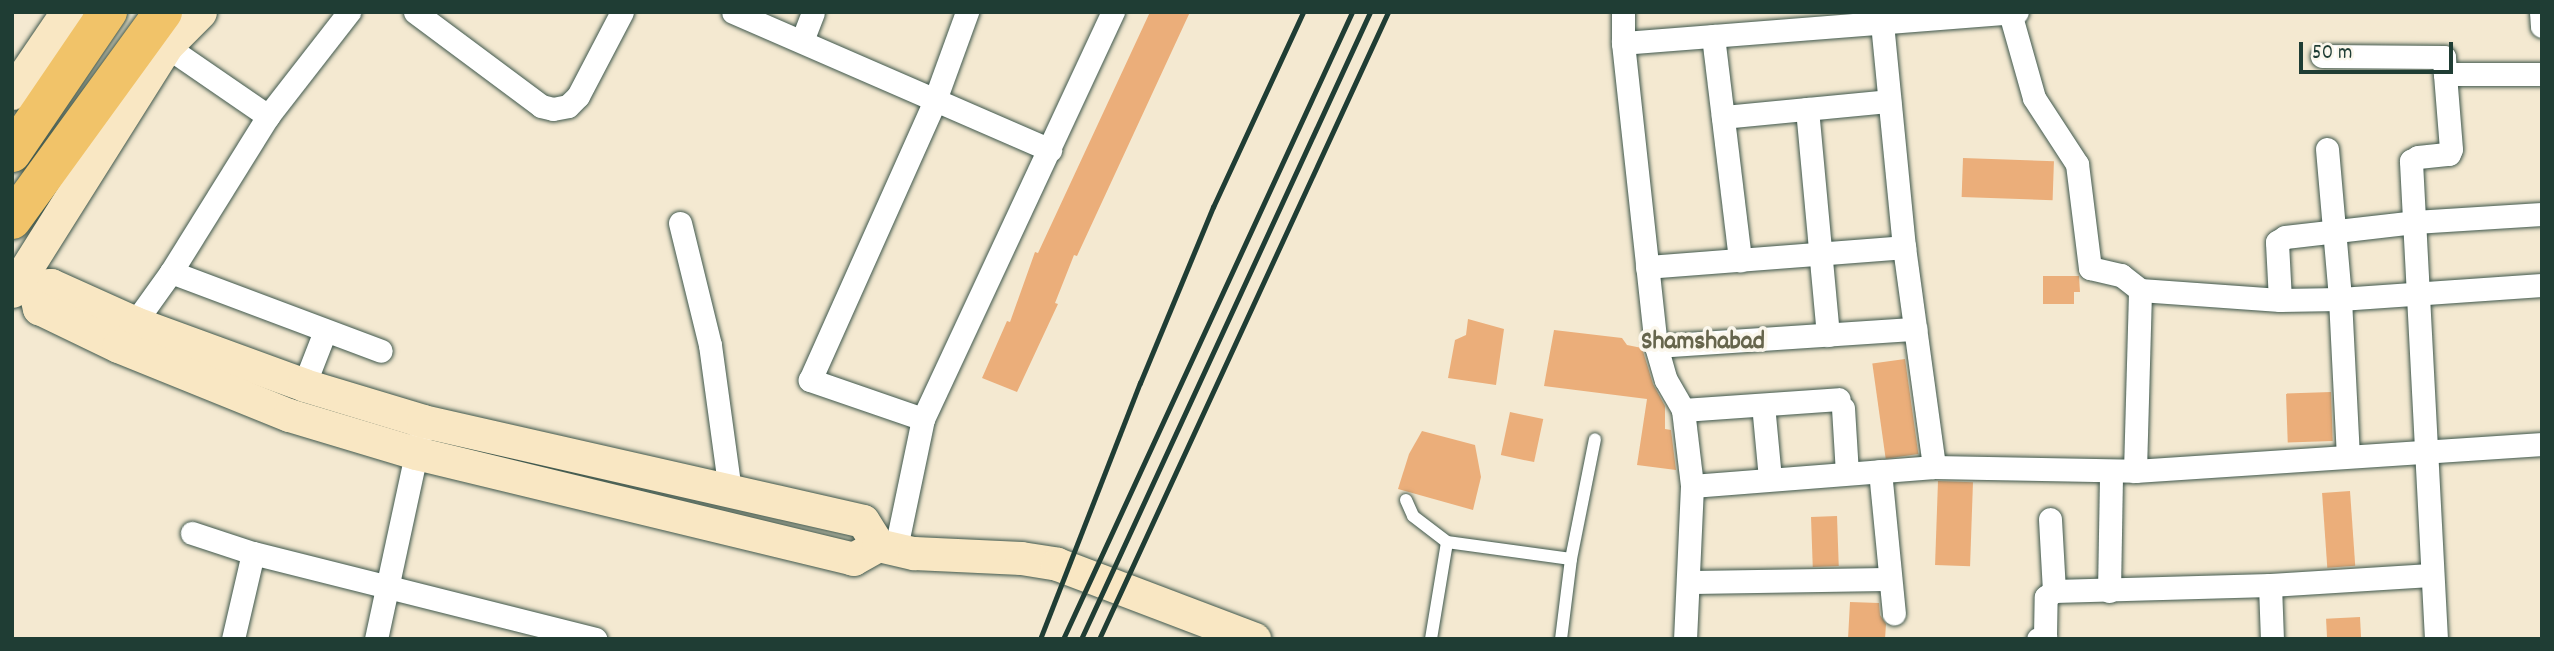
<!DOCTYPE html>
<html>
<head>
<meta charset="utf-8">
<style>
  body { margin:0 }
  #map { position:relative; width:2554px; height:651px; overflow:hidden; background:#f4e9d1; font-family:Dekko,sans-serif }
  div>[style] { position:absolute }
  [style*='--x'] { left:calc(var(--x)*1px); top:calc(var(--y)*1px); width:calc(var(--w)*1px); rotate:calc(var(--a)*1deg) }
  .building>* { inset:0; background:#ebae7a; transform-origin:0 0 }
  .roads { filter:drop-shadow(0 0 2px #3f574c) drop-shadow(0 0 2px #3f574c) }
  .service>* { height:12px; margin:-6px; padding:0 6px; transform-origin:6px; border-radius:6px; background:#fff }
  .minor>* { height:23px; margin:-11.5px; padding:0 11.5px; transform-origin:11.5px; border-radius:11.5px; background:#fff }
  .secondary>* { height:33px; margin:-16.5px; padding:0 16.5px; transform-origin:16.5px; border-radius:16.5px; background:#f9e7c3 }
  .trunk>* { height:38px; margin:-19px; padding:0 19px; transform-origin:19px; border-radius:19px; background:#f1c369 }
  .rail>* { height:5px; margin:-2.5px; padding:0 2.5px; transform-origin:2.5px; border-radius:2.5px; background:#1f3d34 }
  span { translate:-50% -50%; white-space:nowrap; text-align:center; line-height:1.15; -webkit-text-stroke:7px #fbf7ec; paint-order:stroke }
  .quarter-label { font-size:26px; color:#66654c; font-weight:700 }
  .frame { position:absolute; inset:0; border:14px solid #1f3d34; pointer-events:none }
  .scale { position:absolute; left:2299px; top:42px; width:154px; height:32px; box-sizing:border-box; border:4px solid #1f3d34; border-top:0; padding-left:9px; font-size:21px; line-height:24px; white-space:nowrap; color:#1f3d34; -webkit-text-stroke:5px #fbf7ec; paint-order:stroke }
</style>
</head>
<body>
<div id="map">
  <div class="building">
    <i style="clip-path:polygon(1150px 12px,1190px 12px,1077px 256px,1074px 255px,1055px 303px,1058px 304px,1017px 392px,982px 378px,1007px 321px,1010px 322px,1035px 252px,1038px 253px)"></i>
    <i style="left:1963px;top:158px;width:91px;height:39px;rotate:2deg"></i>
    <i style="clip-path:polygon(2043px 276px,2079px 276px,2080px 292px,2074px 292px,2074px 304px,2043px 304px)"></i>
    <i style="clip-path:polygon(1468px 319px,1504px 329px,1496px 385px,1448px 378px,1455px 340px,1466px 335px)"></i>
    <i style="clip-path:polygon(1554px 330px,1622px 338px,1627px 345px,1642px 348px,1653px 384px,1665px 406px,1665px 429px,1671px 430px,1676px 470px,1637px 465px,1647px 399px,1544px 386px)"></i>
    <i style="left:1905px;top:359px;width:96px;height:33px;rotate:82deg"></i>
    <i style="left:2331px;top:392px;width:49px;height:45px;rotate:88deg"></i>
    <i style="left:1510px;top:412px;width:34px;height:44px;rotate:12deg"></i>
    <i style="clip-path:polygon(1422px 431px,1475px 445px,1481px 477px,1473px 510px,1398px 489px,1409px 454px)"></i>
    <i style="left:1938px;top:481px;width:35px;height:84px;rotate:2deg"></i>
    <i style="left:2350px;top:491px;width:75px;height:28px;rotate:86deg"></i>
    <i style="left:1837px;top:516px;width:50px;height:26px;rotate:88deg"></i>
    <i style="clip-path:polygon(1850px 602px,1879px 603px,1880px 615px,1886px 624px,1885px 639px,1848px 639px)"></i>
    <i style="left:2360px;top:617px;width:22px;height:34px;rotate:87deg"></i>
  </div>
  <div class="roads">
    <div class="service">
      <i style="--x:1406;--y:500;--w:17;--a:66"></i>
      <i style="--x:1413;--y:516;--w:43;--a:37.4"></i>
      <i style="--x:1571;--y:559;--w:122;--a:-78.7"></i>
      <i style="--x:1431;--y:639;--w:98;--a:-80.6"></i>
      <i style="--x:1447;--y:542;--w:125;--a:7.8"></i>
      <i style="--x:1571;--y:559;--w:81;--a:97.1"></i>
    </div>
    <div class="minor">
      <i style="--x:415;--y:12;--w:157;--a:36.7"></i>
      <i style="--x:541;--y:106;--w:12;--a:14"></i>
      <i style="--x:553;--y:109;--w:15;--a:-11"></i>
      <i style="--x:568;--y:106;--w:14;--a:-45"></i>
      <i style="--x:578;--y:96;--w:95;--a:-62.4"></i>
      <i style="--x:733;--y:12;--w:346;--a:23.5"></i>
      <i style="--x:1623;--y:12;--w:31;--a:90"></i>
      <i style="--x:1623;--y:43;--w:305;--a:83.8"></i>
      <i style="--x:1656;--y:346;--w:35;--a:74"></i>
      <i style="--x:1666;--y:380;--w:34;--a:60"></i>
      <i style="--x:1683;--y:410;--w:77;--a:83.2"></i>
      <i style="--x:1692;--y:486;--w:153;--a:92.6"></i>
      <i style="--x:2541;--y:12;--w:14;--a:86"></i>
      <i style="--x:2010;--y:13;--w:88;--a:74.2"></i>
      <i style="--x:2034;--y:98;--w:79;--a:56.9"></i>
      <i style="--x:2077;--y:164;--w:105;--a:82.9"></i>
      <i style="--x:2090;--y:268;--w:32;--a:13"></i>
      <i style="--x:2121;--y:275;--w:24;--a:38"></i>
      <i style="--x:2140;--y:290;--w:140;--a:4.1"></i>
      <i style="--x:2280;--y:300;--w:60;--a:-1"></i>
      <i style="--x:2340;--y:299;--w:202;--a:-4"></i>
      <i style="--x:1882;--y:23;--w:225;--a:84.4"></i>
      <i style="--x:1904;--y:247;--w:222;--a:82.2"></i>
      <i style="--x:1713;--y:36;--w:226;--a:83.1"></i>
      <i style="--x:802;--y:41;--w:31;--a:-69"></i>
      <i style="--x:1623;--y:43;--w:395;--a:-4.5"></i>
      <i style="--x:166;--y:46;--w:124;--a:34.5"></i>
      <i style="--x:2322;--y:56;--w:122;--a:0.5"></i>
      <i style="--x:2444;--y:57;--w:17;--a:87"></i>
      <i style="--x:2445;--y:74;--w:97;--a:0"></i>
      <i style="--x:1807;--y:109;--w:227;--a:84.7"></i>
      <i style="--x:1723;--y:117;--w:167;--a:-5.5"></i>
      <i style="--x:2327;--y:149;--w:151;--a:85"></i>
      <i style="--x:2340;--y:299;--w:157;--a:87.1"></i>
      <i style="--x:680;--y:223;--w:126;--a:76.2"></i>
      <i style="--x:710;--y:345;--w:147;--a:82.2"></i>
      <i style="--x:1647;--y:267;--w:258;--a:-4.4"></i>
      <i style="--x:171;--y:272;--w:224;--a:20.6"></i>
      <i style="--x:2280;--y:300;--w:58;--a:-93"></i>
      <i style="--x:2277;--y:242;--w:9;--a:-32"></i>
      <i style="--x:2285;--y:237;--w:130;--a:-6.6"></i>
      <i style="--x:2414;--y:222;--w:128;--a:-3.6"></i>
      <i style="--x:128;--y:332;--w:74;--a:-54.4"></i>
      <i style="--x:171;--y:272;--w:184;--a:-58.1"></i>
      <i style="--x:268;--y:116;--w:132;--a:-52.1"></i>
      <i style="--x:1656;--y:346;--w:260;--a:-3.8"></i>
      <i style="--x:304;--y:385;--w:58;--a:-68.7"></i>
      <i style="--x:1843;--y:408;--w:65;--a:86.5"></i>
      <i style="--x:1683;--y:410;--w:156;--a:-4"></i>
      <i style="--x:1764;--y:415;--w:63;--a:84.6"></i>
      <i style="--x:923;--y:419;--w:120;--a:-161"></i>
      <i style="--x:810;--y:380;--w:307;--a:-65.9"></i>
      <i style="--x:935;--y:100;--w:94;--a:-70"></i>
      <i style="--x:1880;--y:471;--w:143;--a:84.4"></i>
      <i style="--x:2135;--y:471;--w:181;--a:-88.4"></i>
      <i style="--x:1692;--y:486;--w:243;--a:-4.5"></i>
      <i style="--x:1934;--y:467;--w:201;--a:1.1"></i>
      <i style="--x:2135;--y:471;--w:408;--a:-3.8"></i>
      <i style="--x:192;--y:533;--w:64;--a:18.2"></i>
      <i style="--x:253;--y:553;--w:353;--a:14.1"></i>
      <i style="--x:896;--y:548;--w:132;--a:-78.2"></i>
      <i style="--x:923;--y:419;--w:449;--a:-65"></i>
      <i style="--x:1688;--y:582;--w:202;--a:-0.9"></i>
      <i style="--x:2270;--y:585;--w:54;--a:87.9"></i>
      <i style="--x:2054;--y:591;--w:216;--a:-1.6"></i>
      <i style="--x:2270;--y:585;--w:161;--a:-3.6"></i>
      <i style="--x:2109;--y:591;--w:120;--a:-89"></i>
      <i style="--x:233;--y:639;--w:88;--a:-76.9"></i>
      <i style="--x:376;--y:639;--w:204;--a:-77.8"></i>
      <i style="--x:2038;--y:639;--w:8;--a:-23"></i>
      <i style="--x:2045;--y:636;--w:39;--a:-89"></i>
      <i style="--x:2046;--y:597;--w:10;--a:-37"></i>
      <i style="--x:2054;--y:591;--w:72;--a:-93.2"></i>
      <i style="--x:2436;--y:639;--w:479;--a:-93"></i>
      <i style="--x:2411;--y:161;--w:8;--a:-30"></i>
      <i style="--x:2418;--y:157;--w:31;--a:-6"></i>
      <i style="--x:2449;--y:154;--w:5;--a:-68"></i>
      <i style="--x:2451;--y:149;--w:75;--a:-94.6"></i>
    </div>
    <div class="secondary">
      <i style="--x:12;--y:93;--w:98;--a:-55.8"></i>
      <i style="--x:19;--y:279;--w:17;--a:28"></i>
      <i style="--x:34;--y:287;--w:17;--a:-7"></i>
      <i style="--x:51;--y:285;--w:92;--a:24.3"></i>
      <i style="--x:135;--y:323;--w:180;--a:20.1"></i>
      <i style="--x:304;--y:385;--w:124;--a:16.8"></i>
      <i style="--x:423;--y:421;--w:451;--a:12.8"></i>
      <i style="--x:863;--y:521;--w:28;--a:58"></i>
      <i style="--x:34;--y:287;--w:22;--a:77"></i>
      <i style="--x:39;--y:308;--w:88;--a:25.7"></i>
      <i style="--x:118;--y:346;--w:184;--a:22"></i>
      <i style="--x:289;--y:415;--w:133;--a:16.7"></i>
      <i style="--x:416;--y:453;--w:450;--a:13.6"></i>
      <i style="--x:853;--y:559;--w:29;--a:-29"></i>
      <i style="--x:878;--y:545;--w:37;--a:13"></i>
      <i style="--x:914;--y:553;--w:107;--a:2.7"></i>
      <i style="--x:1021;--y:558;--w:36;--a:9"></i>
      <i style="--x:1057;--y:564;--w:211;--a:20.8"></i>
      <i style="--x:12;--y:291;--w:289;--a:-57.8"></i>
      <i style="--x:166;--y:46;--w:48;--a:-45"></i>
    </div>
    <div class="trunk">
      <i style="--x:12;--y:153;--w:171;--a:-55.8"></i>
      <i style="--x:12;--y:220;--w:257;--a:-54"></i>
    </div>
  </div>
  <div class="rail">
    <i style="--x:1040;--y:639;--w:275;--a:-68.7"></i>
    <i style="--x:1140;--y:383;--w:191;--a:-67.5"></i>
    <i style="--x:1213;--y:207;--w:215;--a:-65.2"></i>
    <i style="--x:1063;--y:639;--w:690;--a:-65.25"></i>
    <i style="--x:1081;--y:639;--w:690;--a:-65.25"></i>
    <i style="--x:1099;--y:639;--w:690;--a:-65.25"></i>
  </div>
  <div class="quarter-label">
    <span style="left:1703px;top:343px">Shamshabad</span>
  </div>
  <div class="frame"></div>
  <div class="scale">50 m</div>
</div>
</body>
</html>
